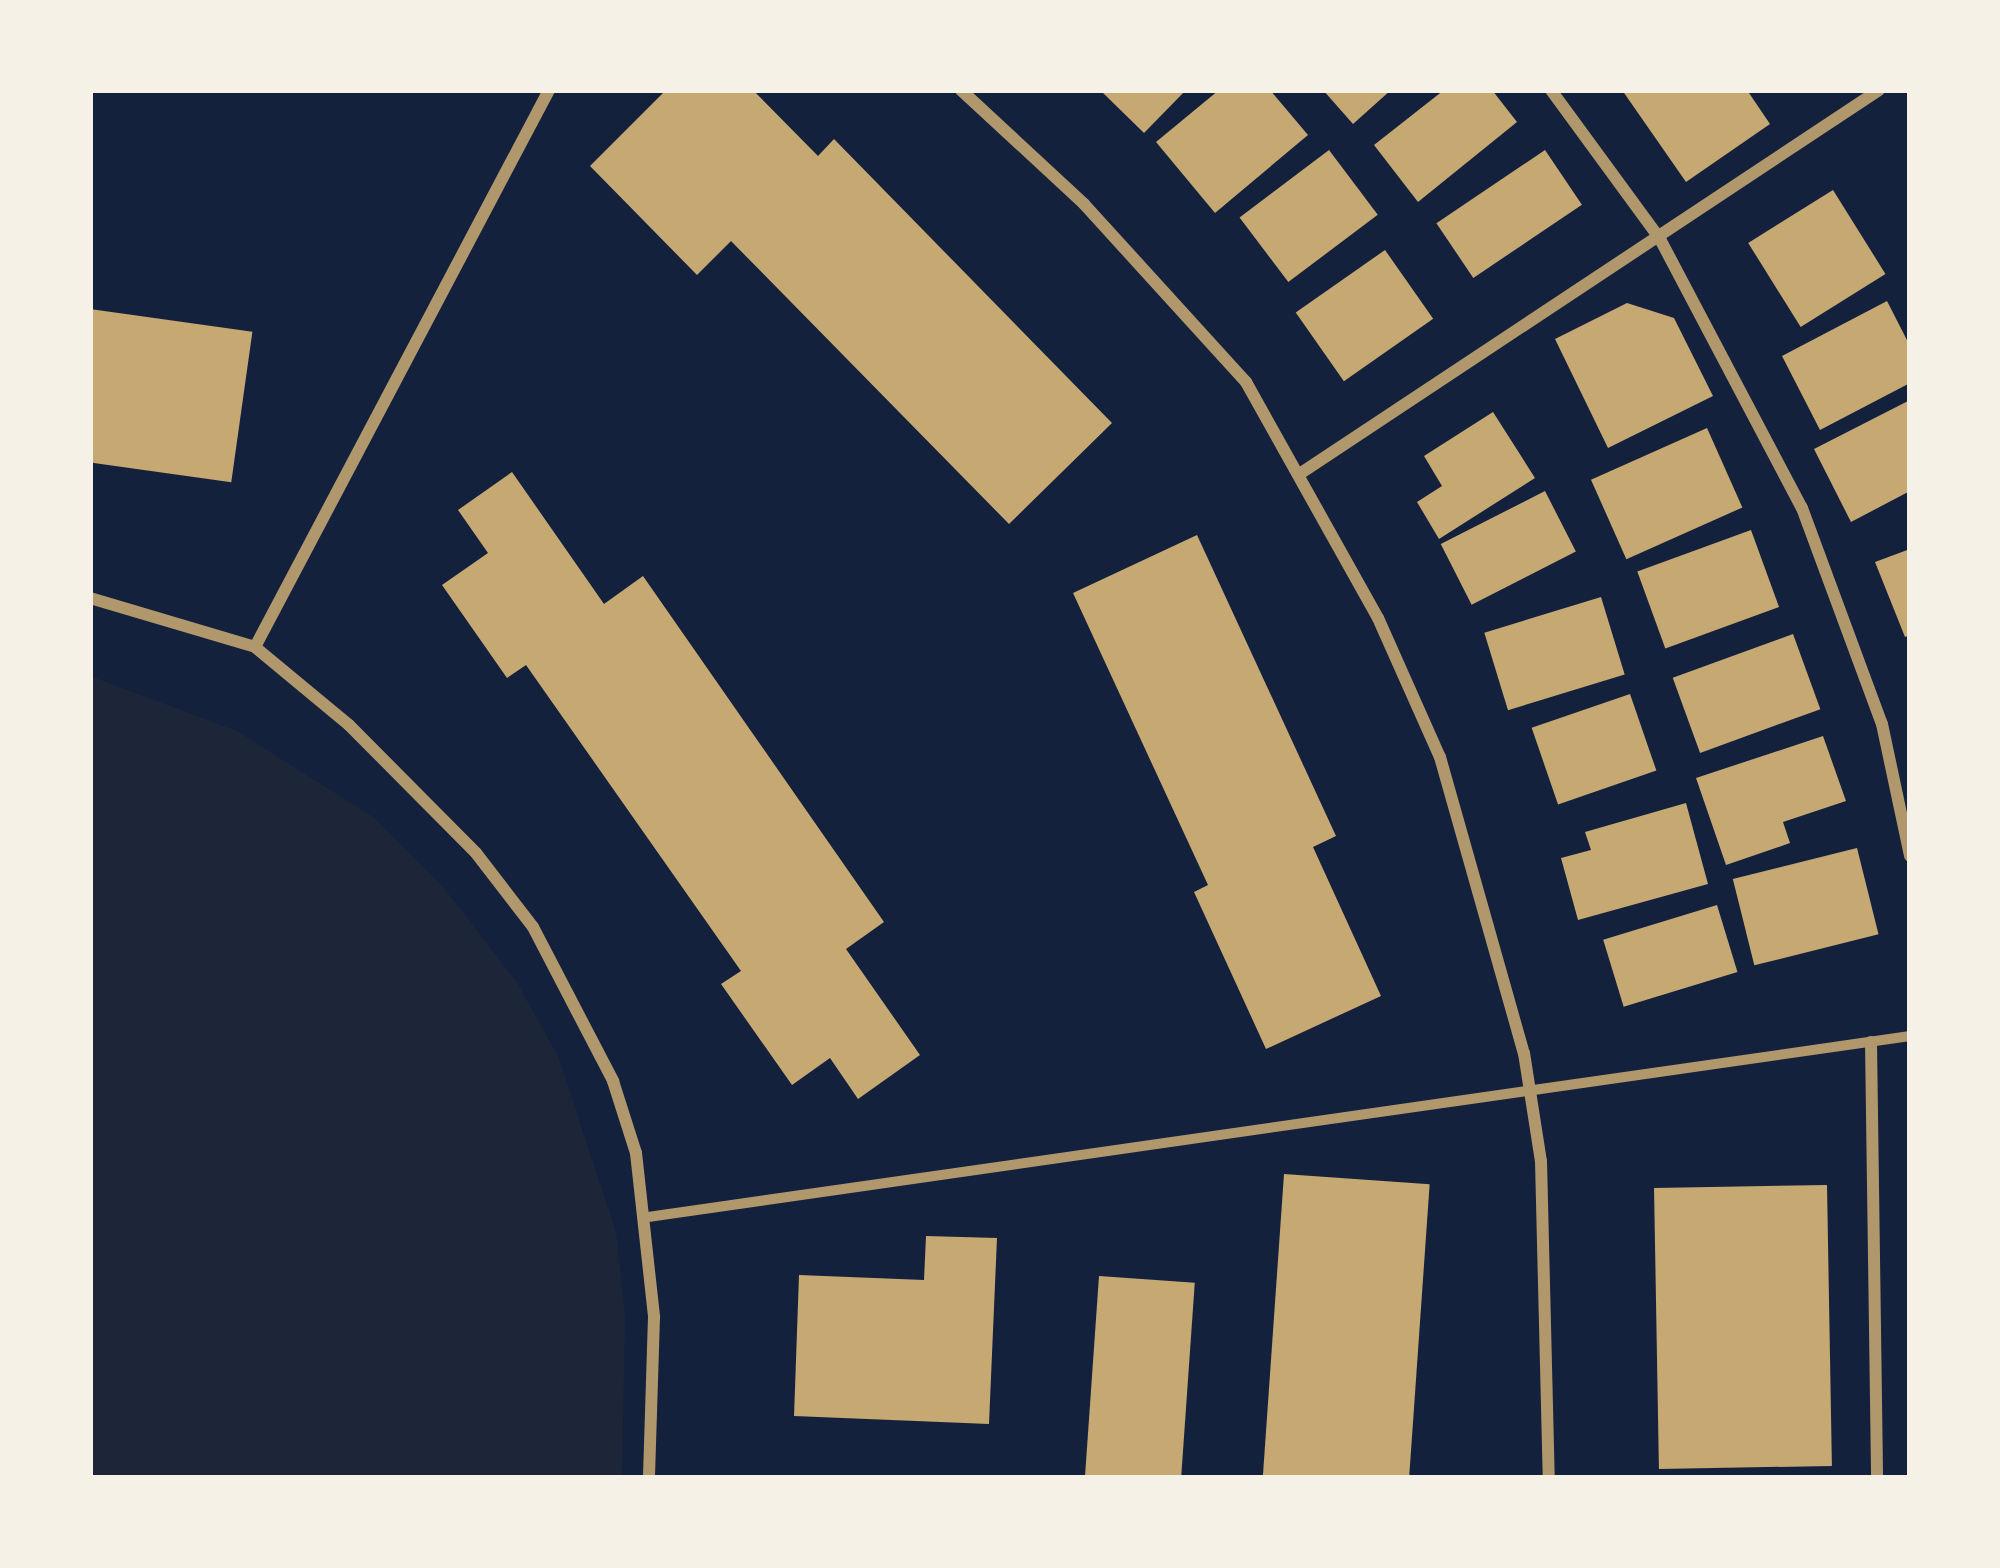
<!DOCTYPE html>
<html>
<head>
<meta charset="utf-8">
<style>
  body { margin:0 }
  #map { position:relative; width:2000px; height:1568px; overflow:hidden; background:#14213d; font-family:"Roboto Serif",serif }
  div>[style] { position:absolute }
  [style*='--x'] { left:calc(var(--x)*1px); top:calc(var(--y)*1px); width:calc(var(--w)*1px); rotate:calc(var(--a)*1deg) }
  .green>* { inset:0; background:#1d2539 }
  .building>* { inset:0; background:#c6a872; transform-origin:0 0 }
  .pedestrian>* { height:10px; margin:-5px; padding:0 5px; transform-origin:5px; border-radius:5px; background:#b1986c }
  .minor>* { height:12px; margin:-6px; padding:0 6px; transform-origin:6px; border-radius:6px; background:#b1986c }
  span { translate:-50% -50%; white-space:nowrap; text-align:center; line-height:1.15; -webkit-text-stroke:12px #f6f1e7; paint-order:stroke }
  .frame { position:absolute; inset:0; border:93px solid #f6f1e7; pointer-events:none }
</style>
</head>
<body>
<div id="map">
  <div class="green">
    <i style="clip-path:polygon(90px 676px,237px 731px,373px 817px,444px 888px,516px 981px,558px 1056px,616px 1232px,625px 1316px,622px 1478px,90px 1478px)"></i>
  </div>
  <div class="building">
    <i style="clip-path:polygon(666px 90px,753px 90px,818px 156px,834px 139px,1112px 423px,1009px 524px,731px 241px,697px 275px,590px 166px)"></i>
    <i style="clip-path:polygon(1100px 90px,1186px 90px,1144px 133px)"></i>
    <i style="clip-path:polygon(1219px 90px,1270px 90px,1308px 135px,1215px 213px,1156px 142px)"></i>
    <i style="clip-path:polygon(1323px 90px,1391px 90px,1353px 124px)"></i>
    <i style="clip-path:polygon(1444px 90px,1492px 90px,1517px 122px,1418px 202px,1374px 145px)"></i>
    <i style="clip-path:polygon(1622px 90px,1747px 90px,1770px 124px,1686px 182px)"></i>
    <i style="left:1329px;top:150px;width:81px;height:112px;rotate:53deg"></i>
    <i style="left:1545px;top:150px;width:66px;height:131px;rotate:56deg"></i>
    <i style="left:1833px;top:190px;width:99px;height:100px;rotate:58deg"></i>
    <i style="left:1385px;top:250px;width:84px;height:109px;rotate:55deg"></i>
    <i style="clip-path:polygon(1887px 301px,1910px 346px,1910px 383px,1820px 430px,1782px 356px)"></i>
    <i style="clip-path:polygon(1627px 303px,1674px 318px,1713px 396px,1608px 448px,1555px 339px)"></i>
    <i style="left:90px;top:309px;width:164px;height:152px;rotate:8deg"></i>
    <i style="clip-path:polygon(1910px 400px,1910px 491px,1851px 522px,1814px 449px)"></i>
    <i style="clip-path:polygon(1493px 412px,1535px 478px,1439px 539px,1417px 502px,1442px 486px,1424px 456px)"></i>
    <i style="left:1707px;top:428px;width:87px;height:127px;rotate:66deg"></i>
    <i style="clip-path:polygon(512px 472px,604px 604px,643px 576px,884px 922px,846px 949px,920px 1055px,858px 1099px,830px 1058px,792px 1085px,721px 984px,741px 971px,526px 665px,507px 678px,442px 585px,488px 553px,458px 510px)"></i>
    <i style="left:1545px;top:491px;width:68px;height:117px;rotate:63deg"></i>
    <i style="left:1751px;top:530px;width:82px;height:121px;rotate:70deg"></i>
    <i style="clip-path:polygon(1197px 535px,1336px 836px,1313px 847px,1381px 996px,1266px 1049px,1194px 892px,1208px 885px,1073px 593px)"></i>
    <i style="clip-path:polygon(1910px 549px,1910px 635px,1905px 637px,1875px 562px)"></i>
    <i style="left:1601px;top:597px;width:81px;height:122px;rotate:73deg"></i>
    <i style="left:1793px;top:634px;width:80px;height:128px;rotate:70deg"></i>
    <i style="left:1630px;top:694px;width:81px;height:104px;rotate:71deg"></i>
    <i style="clip-path:polygon(1823px 736px,1846px 801px,1783px 822px,1790px 843px,1726px 865px,1696px 778px)"></i>
    <i style="clip-path:polygon(1686px 803px,1708px 884px,1578px 920px,1561px 858px,1591px 850px,1585px 832px)"></i>
    <i style="left:1857px;top:848px;width:89px;height:128px;rotate:76deg"></i>
    <i style="left:1717px;top:905px;width:70px;height:119px;rotate:73deg"></i>
    <i style="left:1284px;top:1174px;width:146px;height:305px;rotate:4deg"></i>
    <i style="left:1827px;top:1185px;width:281px;height:173px;rotate:89deg"></i>
    <i style="clip-path:polygon(926px 1236px,997px 1238px,989px 1424px,794px 1416px,799px 1275px,924px 1280px)"></i>
    <i style="left:1099px;top:1276px;width:96px;height:202px;rotate:4deg"></i>
  </div>
  <div class="pedestrian">
    <i style="--x:648;--y:1217;--w:1275;--a:-8.16"></i>
  </div>
  <div class="minor">
    <i style="--x:961;--y:90;--w:168;--a:42.8"></i>
    <i style="--x:1084;--y:204;--w:241;--a:47.7"></i>
    <i style="--x:1246;--y:382;--w:270;--a:60.8"></i>
    <i style="--x:1378;--y:618;--w:152;--a:66"></i>
    <i style="--x:1440;--y:757;--w:308;--a:74.2"></i>
    <i style="--x:1524;--y:1053;--w:109;--a:81.1"></i>
    <i style="--x:1541;--y:1161;--w:317;--a:88.6"></i>
    <i style="--x:1551;--y:90;--w:185;--a:53.8"></i>
    <i style="--x:1660;--y:239;--w:304;--a:62.2"></i>
    <i style="--x:1802;--y:508;--w:230;--a:69.7"></i>
    <i style="--x:1882;--y:724;--w:135;--a:78"></i>
    <i style="--x:1301;--y:473;--w:693;--a:-33.53"></i>
    <i style="--x:90;--y:598;--w:172;--a:16.5"></i>
    <i style="--x:255;--y:647;--w:122;--a:39.7"></i>
    <i style="--x:349;--y:725;--w:180;--a:45.2"></i>
    <i style="--x:476;--y:853;--w:93;--a:52.4"></i>
    <i style="--x:533;--y:927;--w:174;--a:62.5"></i>
    <i style="--x:613;--y:1081;--w:76;--a:72.3"></i>
    <i style="--x:636;--y:1153;--w:165;--a:83.7"></i>
    <i style="--x:654;--y:1317;--w:161;--a:91.8"></i>
    <i style="--x:255;--y:647;--w:630;--a:-62.17"></i>
    <i style="--x:1871;--y:1042;--w:436;--a:89.2"></i>
  </div>
  <div class="frame"></div>
</div>
</body>
</html>
